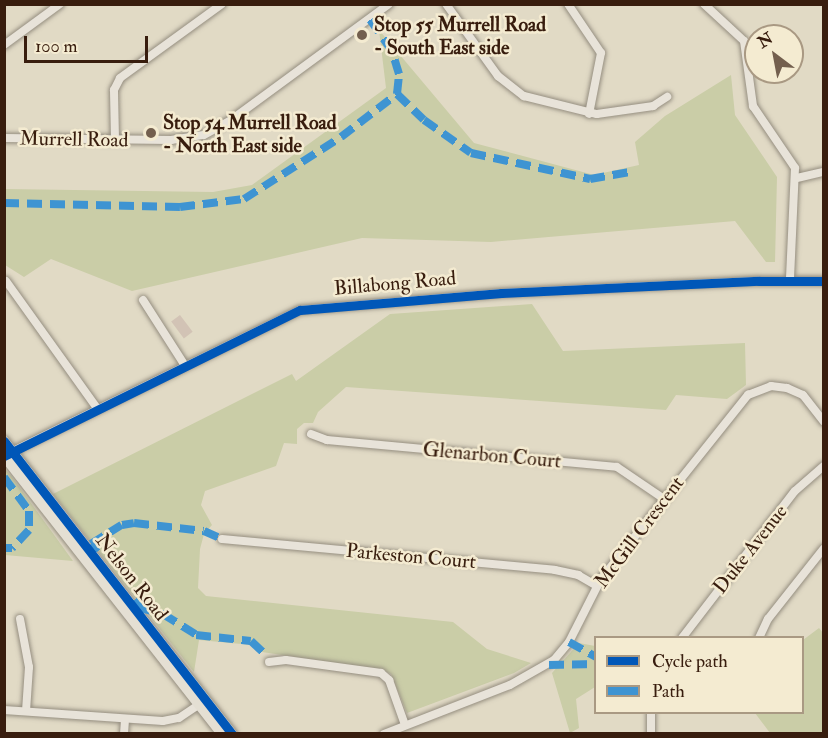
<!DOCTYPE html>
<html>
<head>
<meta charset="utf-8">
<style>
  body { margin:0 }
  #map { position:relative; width:828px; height:738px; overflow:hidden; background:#e1dac5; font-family:"IM FELL Double Pica",serif }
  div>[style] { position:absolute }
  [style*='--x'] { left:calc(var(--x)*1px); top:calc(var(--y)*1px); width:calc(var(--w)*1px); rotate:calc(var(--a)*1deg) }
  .green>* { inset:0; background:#cacda7 }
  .building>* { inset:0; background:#d2c3b5; transform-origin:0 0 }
  .roads { filter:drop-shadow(0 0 2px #958e80) drop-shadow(0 0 2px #958e80) }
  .minor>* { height:8px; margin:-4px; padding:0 4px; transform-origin:4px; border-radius:4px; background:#e8e3d9 }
  .major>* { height:10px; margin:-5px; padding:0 5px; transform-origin:5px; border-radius:5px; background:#e4dfd3 }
  .quiet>* { height:8px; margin-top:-4px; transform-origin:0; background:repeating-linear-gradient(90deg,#3e94d2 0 15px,transparent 0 23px) }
  .cycleway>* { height:9px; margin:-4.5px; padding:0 4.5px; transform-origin:4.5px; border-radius:4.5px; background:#0057b8 }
  .dots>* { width:16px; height:16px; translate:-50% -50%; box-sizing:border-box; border:3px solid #f4ebd1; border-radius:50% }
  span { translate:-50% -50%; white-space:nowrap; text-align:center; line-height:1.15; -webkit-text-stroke:5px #f4ebd1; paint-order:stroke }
  .poi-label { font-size:20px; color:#381d0e; font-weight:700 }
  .left { translate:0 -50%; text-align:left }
  .street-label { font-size:20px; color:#381d0e }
  .frame { position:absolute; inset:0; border:6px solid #381d0e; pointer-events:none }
  .legend { position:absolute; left:594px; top:636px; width:210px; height:78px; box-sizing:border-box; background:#f4ebd1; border:2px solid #a99983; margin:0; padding:8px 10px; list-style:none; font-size:18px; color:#381d0e }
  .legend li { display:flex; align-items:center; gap:12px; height:30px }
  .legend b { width:30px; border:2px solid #a99983 }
  .north { position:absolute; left:744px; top:24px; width:60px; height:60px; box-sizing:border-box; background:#f4ebd1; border:2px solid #a99983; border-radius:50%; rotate:328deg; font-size:16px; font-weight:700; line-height:24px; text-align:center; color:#381d0e }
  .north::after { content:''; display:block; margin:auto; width:21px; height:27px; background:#735f4e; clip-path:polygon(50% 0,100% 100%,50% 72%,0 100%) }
  .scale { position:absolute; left:24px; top:36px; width:124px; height:27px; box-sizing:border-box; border:3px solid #381d0e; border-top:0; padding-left:8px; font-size:18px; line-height:21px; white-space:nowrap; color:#381d0e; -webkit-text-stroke:4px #f4ebd1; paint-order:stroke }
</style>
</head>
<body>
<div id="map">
  <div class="green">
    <i style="clip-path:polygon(379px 30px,474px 143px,594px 175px,639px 165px,635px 142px,665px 116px,731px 75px,735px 115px,777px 177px,775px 262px,766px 262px,735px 221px,491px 242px,362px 238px,132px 291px,51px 259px,24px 277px,5px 265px,5px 189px,213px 192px,252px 185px,386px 88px)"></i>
    <i style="clip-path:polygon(532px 304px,563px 351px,745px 343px,746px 385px,727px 399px,676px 395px,666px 410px,346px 387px,318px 412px,313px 423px,304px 423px,297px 429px,297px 444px,284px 443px,276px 466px,205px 491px,201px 505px,212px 525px,204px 534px,200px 549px,198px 588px,206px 596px,453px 622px,487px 649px,531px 663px,514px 673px,407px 713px,391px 674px,383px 670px,262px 652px,252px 645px,199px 640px,194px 672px,53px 494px,292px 374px,296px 381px,390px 314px)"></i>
    <i style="clip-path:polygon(4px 468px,12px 477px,73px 561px,5px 555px)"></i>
    <i style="clip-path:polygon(819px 628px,824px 634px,823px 733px,770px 733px,755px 713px,802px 712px,803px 640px)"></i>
    <i style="clip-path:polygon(579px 643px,595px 646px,595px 687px,576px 699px,579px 728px,570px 733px,552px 673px)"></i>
  </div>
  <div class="building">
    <i style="left:180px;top:315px;width:21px;height:11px;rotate:53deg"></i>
  </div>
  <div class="roads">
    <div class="minor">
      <i style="--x:446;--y:4;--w:89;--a:54.2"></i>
      <i style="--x:498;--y:76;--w:33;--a:38"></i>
      <i style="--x:524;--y:96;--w:75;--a:13.9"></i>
      <i style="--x:597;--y:114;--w:57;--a:-8.1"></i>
      <i style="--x:653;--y:106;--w:17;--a:-33"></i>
      <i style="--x:568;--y:4;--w:59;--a:56"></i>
      <i style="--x:601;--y:53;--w:62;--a:101.1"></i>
      <i style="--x:704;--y:4;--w:54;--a:42.8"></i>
      <i style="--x:744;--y:41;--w:66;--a:82.1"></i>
      <i style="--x:753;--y:106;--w:75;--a:55.9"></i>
      <i style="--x:795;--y:168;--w:112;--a:92.6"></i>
      <i style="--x:4;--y:45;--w:69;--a:-36.2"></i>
      <i style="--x:4;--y:138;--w:167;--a:0.7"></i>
      <i style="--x:171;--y:140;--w:33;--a:-9"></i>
      <i style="--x:204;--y:135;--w:31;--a:-29"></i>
      <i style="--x:231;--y:120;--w:196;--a:-36.3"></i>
      <i style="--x:115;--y:139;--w:49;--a:-91.2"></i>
      <i style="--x:114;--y:90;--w:13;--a:-63"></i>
      <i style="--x:120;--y:78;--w:126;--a:-36"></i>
      <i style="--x:797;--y:178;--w:28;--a:-13"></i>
      <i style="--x:6;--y:281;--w:156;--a:54.4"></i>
      <i style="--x:143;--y:300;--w:76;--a:57.4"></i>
      <i style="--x:311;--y:434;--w:17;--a:21"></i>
      <i style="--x:327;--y:440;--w:291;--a:5.3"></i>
      <i style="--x:617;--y:467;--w:57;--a:34.2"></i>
      <i style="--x:7;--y:454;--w:326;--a:-26.2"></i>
      <i style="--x:300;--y:310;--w:202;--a:-4.8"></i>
      <i style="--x:501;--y:293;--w:258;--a:-2.7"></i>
      <i style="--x:759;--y:281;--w:65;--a:0"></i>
      <i style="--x:222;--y:539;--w:334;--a:5.3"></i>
      <i style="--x:555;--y:570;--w:24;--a:12"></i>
      <i style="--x:578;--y:575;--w:22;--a:30"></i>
      <i style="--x:20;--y:619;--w:49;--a:79.4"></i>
      <i style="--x:29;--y:667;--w:44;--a:93.9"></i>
      <i style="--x:682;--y:638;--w:185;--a:-52.5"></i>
      <i style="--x:795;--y:491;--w:38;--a:-41"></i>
      <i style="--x:759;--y:638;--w:21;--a:-65"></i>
      <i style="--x:768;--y:619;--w:90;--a:-51.7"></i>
      <i style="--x:269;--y:662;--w:17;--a:-7"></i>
      <i style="--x:286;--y:660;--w:96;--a:7.8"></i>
      <i style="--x:381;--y:673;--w:11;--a:41"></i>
      <i style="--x:389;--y:680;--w:48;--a:70.4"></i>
      <i style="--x:4;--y:710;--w:159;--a:4"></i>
      <i style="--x:163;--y:721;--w:16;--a:-11"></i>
      <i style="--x:179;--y:718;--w:30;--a:-34"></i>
      <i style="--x:651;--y:712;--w:22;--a:90"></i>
      <i style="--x:124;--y:734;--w:15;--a:-86"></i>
      <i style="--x:384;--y:734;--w:135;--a:-21.3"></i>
      <i style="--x:510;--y:685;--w:51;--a:-29.6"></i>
      <i style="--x:554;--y:660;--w:23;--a:-50"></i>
      <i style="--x:569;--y:642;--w:71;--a:-63.1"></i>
      <i style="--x:601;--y:579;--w:236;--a:-51.4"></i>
      <i style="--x:748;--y:395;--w:25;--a:-21"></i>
      <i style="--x:771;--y:386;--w:16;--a:7"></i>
      <i style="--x:787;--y:388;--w:17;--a:24"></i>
      <i style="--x:803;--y:395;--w:34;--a:52"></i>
    </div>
    <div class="major">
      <i style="--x:4;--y:441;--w:371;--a:52.1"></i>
      <i style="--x:4;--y:456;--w:353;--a:51.9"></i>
    </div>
  </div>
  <div class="quiet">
    <i style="--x:397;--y:94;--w:37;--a:44"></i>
    <i style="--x:424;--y:120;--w:57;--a:35.1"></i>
    <i style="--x:471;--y:153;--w:122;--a:12.3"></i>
    <i style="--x:590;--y:179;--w:39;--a:-10"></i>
    <i style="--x:4;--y:203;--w:176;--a:1.3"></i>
    <i style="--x:180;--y:207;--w:64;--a:-7.1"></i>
    <i style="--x:244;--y:199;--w:115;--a:-32.6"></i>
    <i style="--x:341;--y:137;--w:71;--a:-37.5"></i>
    <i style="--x:397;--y:94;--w:20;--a:-84"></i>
    <i style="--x:399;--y:74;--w:24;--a:-107"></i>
    <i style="--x:392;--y:51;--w:39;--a:-125"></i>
    <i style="--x:4;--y:477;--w:42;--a:53.7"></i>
    <i style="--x:29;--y:511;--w:19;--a:90"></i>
    <i style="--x:29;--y:530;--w:25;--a:133"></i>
    <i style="--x:12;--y:548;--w:8;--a:180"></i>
    <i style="--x:97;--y:552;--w:10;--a:-127"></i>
    <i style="--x:91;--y:544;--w:36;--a:-32"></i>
    <i style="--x:122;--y:525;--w:12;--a:-9"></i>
    <i style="--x:134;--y:523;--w:70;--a:6.5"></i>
    <i style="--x:204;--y:531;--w:20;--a:24"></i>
    <i style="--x:134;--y:600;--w:10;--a:53"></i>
    <i style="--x:140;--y:608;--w:24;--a:15"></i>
    <i style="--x:163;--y:614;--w:39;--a:32"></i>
    <i style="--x:196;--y:635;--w:55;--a:6.2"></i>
    <i style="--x:251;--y:641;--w:21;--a:43"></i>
    <i style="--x:569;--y:642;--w:31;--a:29"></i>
    <i style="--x:549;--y:665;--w:47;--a:-1.2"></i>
  </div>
  <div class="cycleway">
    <i style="--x:4;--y:441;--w:371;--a:52.1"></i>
    <i style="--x:4;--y:456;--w:330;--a:-26.3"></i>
    <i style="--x:300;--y:310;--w:202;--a:-4.8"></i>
    <i style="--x:501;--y:293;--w:258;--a:-2.7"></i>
    <i style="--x:759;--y:281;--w:65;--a:0"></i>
  </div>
  <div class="dots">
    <i style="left:362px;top:35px;background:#735f4e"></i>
    <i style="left:151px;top:133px;background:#735f4e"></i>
  </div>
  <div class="poi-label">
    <span class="left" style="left:374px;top:36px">Stop 55 Murrell Road<br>- South East side</span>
    <span class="left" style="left:163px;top:134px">Stop 54 Murrell Road<br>- North East side</span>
  </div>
  <div class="street-label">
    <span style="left:74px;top:139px;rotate:1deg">Murrell Road</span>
    <span style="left:395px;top:283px;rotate:-5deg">Billabong Road</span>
    <span style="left:492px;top:455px;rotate:5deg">Glenarbon Court</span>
    <span style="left:639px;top:532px;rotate:-53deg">McGill Crescent</span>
    <span style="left:750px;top:549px;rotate:-52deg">Duke Avenue</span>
    <span style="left:411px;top:556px;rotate:5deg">Parkeston Court</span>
    <span style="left:132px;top:577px;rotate:52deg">Nelson Road</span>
  </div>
  <div class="frame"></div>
  <ul class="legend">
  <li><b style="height:8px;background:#0057b8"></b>Cycle path</li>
  <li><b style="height:8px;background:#3e94d2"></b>Path</li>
  </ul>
  <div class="north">N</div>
  <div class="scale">100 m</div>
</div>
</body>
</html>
